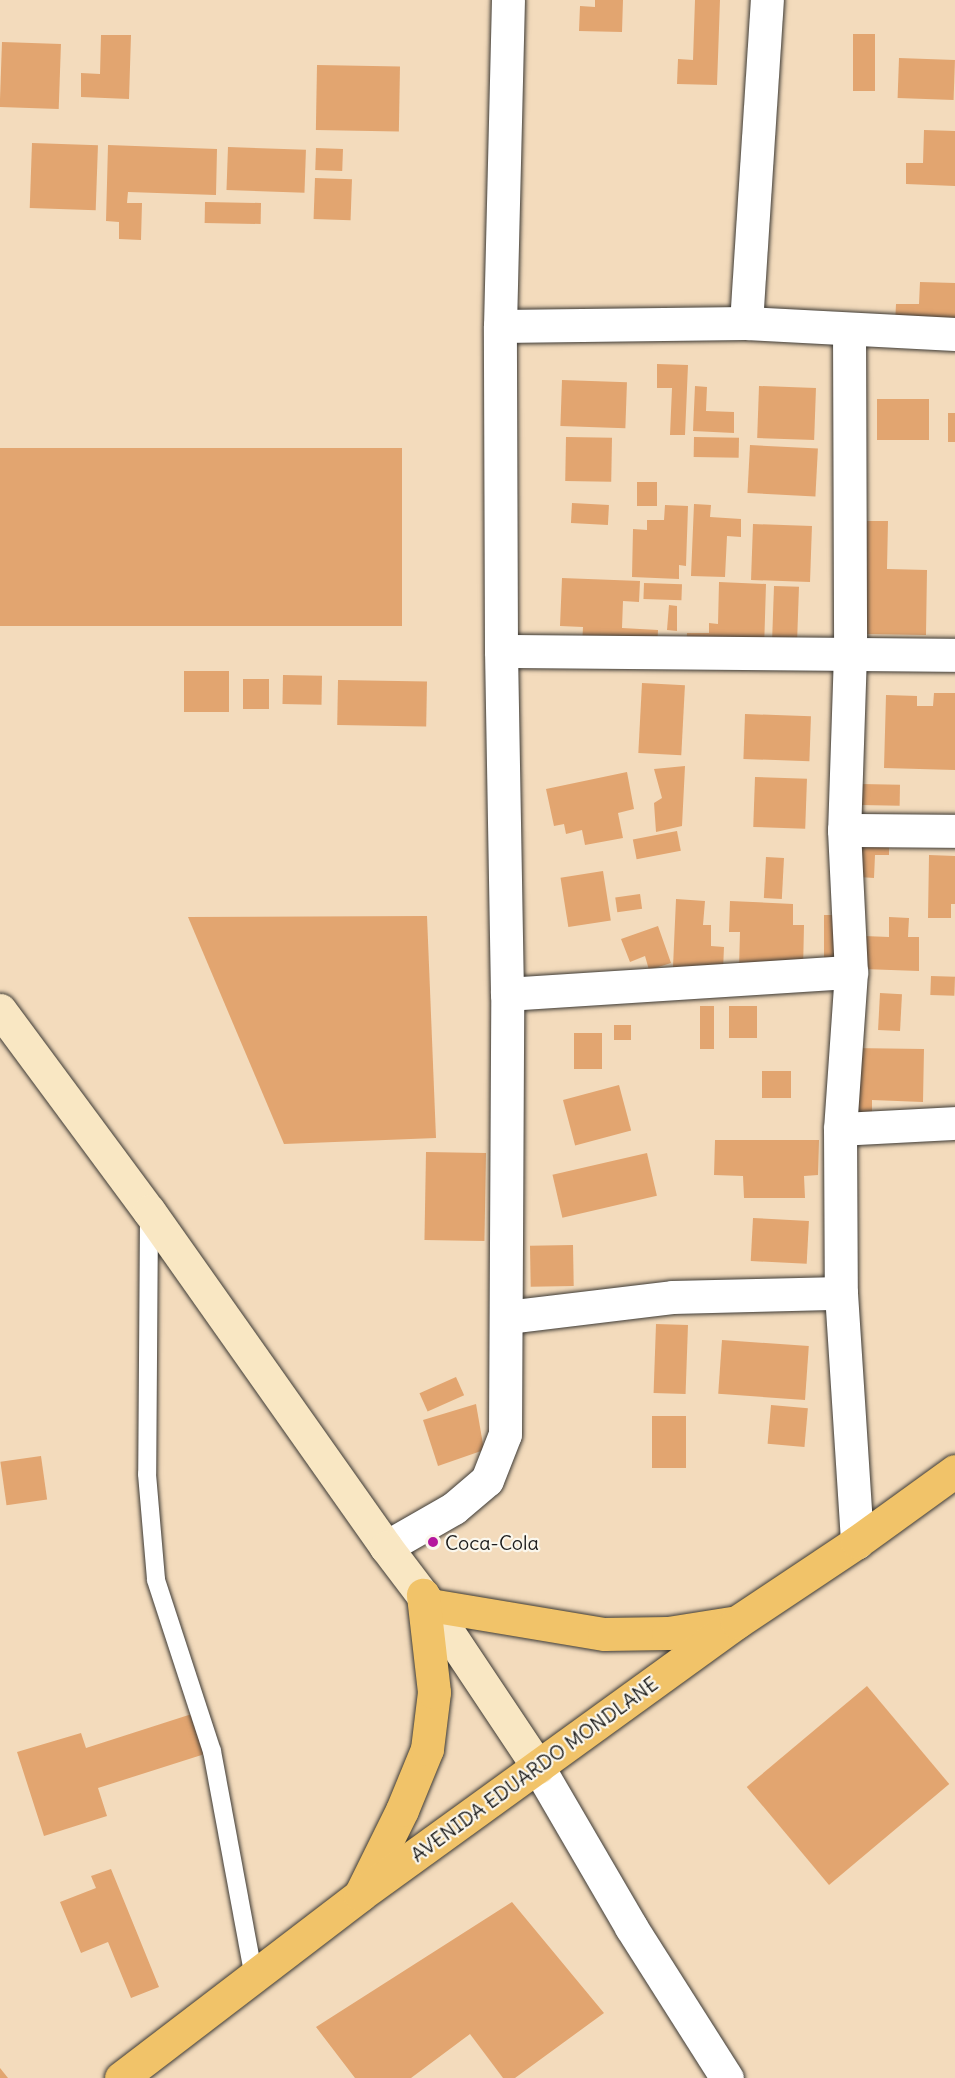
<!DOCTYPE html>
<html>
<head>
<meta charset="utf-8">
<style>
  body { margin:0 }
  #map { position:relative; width:955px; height:2078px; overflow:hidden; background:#f3dbbc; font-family:Delius,sans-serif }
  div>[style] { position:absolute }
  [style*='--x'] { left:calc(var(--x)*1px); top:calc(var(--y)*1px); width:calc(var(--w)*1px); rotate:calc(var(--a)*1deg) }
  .building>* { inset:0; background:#e2a570; transform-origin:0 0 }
  .roads { filter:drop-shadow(0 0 2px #3c3934) drop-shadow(0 0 2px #3c3934) }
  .service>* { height:18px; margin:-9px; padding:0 9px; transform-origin:9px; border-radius:9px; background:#fff }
  .minor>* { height:33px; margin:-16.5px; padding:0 16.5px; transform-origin:16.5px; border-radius:16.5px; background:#fff }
  .secondary>* { height:33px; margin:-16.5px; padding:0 16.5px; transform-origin:16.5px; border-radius:16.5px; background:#f9e7c3 }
  .primary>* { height:33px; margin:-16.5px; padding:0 16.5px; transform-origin:16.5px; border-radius:16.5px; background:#f1c369 }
  .dots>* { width:16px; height:16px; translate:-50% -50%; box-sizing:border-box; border:3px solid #fbf7ec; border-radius:50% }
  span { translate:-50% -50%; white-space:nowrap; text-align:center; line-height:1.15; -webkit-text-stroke:4.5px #fbf7ec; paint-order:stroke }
  .poi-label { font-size:20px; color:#1c1c1c }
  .left { translate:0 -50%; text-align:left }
  .street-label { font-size:20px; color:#1c1c1c }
</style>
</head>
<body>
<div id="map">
  <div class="building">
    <i style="clip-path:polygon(595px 0,623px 0,622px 32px,579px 31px,580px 6px,595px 7px)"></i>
    <i style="clip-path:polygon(695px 0,720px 0,717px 85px,677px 84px,678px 59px,693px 60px)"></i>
    <i style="left:853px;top:34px;width:22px;height:57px"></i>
    <i style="clip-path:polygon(101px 35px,131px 35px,129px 99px,81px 97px,81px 73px,100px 74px)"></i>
    <i style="left:2px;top:42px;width:59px;height:65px;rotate:2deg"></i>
    <i style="left:899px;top:58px;width:56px;height:40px;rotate:2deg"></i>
    <i style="left:317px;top:65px;width:83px;height:65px;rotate:1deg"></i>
    <i style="clip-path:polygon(924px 130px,955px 131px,955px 186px,906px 184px,906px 163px,923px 163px)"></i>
    <i style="left:32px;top:143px;width:66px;height:65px;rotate:2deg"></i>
    <i style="clip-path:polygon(108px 145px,217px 149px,216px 195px,128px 192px,127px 203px,142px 203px,141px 240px,119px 239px,119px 222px,106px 221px)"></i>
    <i style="left:228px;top:147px;width:78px;height:43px;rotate:2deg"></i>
    <i style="left:316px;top:148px;width:27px;height:22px;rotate:2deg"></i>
    <i style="left:315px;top:178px;width:37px;height:41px;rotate:2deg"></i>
    <i style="left:205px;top:202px;width:56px;height:21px;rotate:1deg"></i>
    <i style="clip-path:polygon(920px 282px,955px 283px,955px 326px,895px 324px,896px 304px,919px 304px)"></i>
    <i style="clip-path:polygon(657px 364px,688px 365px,685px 435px,670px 435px,672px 388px,657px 388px)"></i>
    <i style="left:562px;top:380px;width:65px;height:46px;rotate:2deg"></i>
    <i style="clip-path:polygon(695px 386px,707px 387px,706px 411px,734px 412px,734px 433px,693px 431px)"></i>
    <i style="left:759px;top:386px;width:57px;height:52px;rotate:2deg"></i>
    <i style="left:877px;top:399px;width:52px;height:41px"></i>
    <i style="left:948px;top:413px;width:7px;height:29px"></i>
    <i style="left:566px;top:437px;width:46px;height:44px;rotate:1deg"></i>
    <i style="left:694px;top:437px;width:45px;height:20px;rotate:1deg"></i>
    <i style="left:750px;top:445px;width:68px;height:48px;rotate:3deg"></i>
    <i style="left:0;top:448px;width:402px;height:178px"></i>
    <i style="left:637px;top:482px;width:20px;height:24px"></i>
    <i style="left:572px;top:503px;width:37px;height:20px;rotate:3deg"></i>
    <i style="clip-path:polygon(694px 504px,711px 505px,710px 517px,741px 519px,741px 537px,727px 536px,725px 577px,691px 576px)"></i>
    <i style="clip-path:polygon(665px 505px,688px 506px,686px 566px,679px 565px,679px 579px,632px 577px,633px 529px,647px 530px,647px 520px,664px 520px)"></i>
    <i style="clip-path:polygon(867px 521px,888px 521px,887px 569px,927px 570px,926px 635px,865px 634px)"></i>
    <i style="left:753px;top:524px;width:59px;height:56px;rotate:2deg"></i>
    <i style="clip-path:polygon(562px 578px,640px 581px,639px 602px,623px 601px,622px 628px,658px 630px,657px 649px,582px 646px,583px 627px,560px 626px)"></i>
    <i style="clip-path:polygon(719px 582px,766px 584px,764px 650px,686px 646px,687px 633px,709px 633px,709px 623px,718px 624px)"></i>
    <i style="left:644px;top:583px;width:38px;height:16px;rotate:2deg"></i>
    <i style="left:774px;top:586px;width:25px;height:62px;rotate:2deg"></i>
    <i style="clip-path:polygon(669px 605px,677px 606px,677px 631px,667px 630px)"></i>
    <i style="left:184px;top:671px;width:45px;height:41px"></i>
    <i style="left:283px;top:675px;width:39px;height:29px;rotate:1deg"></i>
    <i style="left:243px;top:679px;width:26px;height:30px"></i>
    <i style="left:338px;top:680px;width:89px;height:45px;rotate:1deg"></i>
    <i style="left:642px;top:683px;width:43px;height:70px;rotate:3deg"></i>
    <i style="clip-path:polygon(934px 693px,955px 693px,955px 770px,884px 768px,886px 695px,917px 696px,917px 706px,933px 706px)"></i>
    <i style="left:745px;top:714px;width:66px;height:45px;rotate:2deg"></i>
    <i style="clip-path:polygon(685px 766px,682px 826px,656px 832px,654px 803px,662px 798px,654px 769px)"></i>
    <i style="clip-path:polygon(627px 772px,634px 809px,618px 813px,623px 838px,585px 845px,582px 830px,566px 834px,564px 824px,554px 826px,546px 789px)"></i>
    <i style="left:755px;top:777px;width:52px;height:50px;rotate:2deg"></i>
    <i style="left:861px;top:784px;width:39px;height:21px;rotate:1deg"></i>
    <i style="left:677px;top:831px;width:20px;height:45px;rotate:79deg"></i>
    <i style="clip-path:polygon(860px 836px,889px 836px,889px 855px,875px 855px,874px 878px,859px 877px)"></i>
    <i style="clip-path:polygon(929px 855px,955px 856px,955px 904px,951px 904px,951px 918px,928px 918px)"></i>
    <i style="left:766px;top:857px;width:18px;height:41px;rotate:3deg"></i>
    <i style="left:603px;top:871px;width:50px;height:43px;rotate:81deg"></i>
    <i style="left:640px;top:894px;width:15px;height:25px;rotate:82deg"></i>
    <i style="clip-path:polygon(676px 899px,705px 901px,703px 925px,711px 925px,711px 946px,724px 947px,723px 970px,673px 967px)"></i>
    <i style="clip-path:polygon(730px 901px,793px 904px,793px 925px,804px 925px,803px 971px,739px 969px,740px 932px,729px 932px)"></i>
    <i style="left:824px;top:915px;width:18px;height:51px"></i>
    <i style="clip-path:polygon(427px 916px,436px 1138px,284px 1144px,188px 917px)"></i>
    <i style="clip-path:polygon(889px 917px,909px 918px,908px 937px,919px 937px,919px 971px,863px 969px,864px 936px,889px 937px)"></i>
    <i style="clip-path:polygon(658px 926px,671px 963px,649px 970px,645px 956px,630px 962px,621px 939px)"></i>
    <i style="left:931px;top:976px;width:24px;height:19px;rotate:2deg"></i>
    <i style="left:880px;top:993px;width:22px;height:37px;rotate:3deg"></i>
    <i style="left:700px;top:1006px;width:14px;height:43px"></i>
    <i style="left:729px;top:1006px;width:28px;height:32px"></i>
    <i style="left:614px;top:1025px;width:17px;height:15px"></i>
    <i style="left:574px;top:1033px;width:28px;height:36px"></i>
    <i style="clip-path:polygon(852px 1048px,924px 1049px,923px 1102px,872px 1100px,872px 1118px,850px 1117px)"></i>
    <i style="left:762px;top:1071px;width:29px;height:27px"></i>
    <i style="left:619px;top:1085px;width:47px;height:58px;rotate:75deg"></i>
    <i style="clip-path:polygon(715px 1140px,819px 1140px,818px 1175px,804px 1176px,805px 1198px,744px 1198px,743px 1176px,714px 1175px)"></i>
    <i style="left:426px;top:1152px;width:60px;height:88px;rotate:1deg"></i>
    <i style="left:647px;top:1153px;width:44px;height:97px;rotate:77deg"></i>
    <i style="left:753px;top:1218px;width:56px;height:43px;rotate:3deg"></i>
    <i style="left:573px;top:1245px;width:41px;height:43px;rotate:89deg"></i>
    <i style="left:656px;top:1324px;width:32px;height:69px;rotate:2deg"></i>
    <i style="left:722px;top:1340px;width:87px;height:54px;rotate:4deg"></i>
    <i style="left:456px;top:1377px;width:20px;height:40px;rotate:66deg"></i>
    <i style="clip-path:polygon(476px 1404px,484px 1450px,438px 1466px,423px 1420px)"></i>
    <i style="left:771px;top:1405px;width:37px;height:39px;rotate:5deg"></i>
    <i style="left:652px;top:1416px;width:34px;height:52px"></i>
    <i style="left:41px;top:1456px;width:44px;height:41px;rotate:82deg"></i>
    <i style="left:867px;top:1686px;width:128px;height:157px;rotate:50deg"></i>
    <i style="clip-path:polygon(198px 1712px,211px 1752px,98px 1788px,107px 1816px,44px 1836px,17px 1752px,81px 1733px,86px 1748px)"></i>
    <i style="clip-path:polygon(111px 1869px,159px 1987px,131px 1998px,108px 1942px,81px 1953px,60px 1902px,96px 1888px,91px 1876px)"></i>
    <i style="clip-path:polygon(512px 1902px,604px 2013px,515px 2078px,503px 2078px,470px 2034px,411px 2078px,355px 2078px,316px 2027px)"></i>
    <i style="clip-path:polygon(0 2068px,8px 2078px,0 2078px)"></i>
  </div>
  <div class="roads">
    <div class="service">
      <i style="--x:149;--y:1216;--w:258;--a:90.4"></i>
      <i style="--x:147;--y:1474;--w:106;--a:85.1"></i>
      <i style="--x:156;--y:1580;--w:180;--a:71.9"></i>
      <i style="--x:212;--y:1751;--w:230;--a:79.5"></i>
    </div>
    <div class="minor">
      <i style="--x:746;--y:323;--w:324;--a:-86.3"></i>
      <i style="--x:500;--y:326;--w:246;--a:-0.7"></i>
      <i style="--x:746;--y:323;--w:209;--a:3"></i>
      <i style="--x:849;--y:329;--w:324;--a:89.8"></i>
      <i style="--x:850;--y:653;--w:177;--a:91.9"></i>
      <i style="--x:844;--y:830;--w:142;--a:87.2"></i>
      <i style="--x:851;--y:972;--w:157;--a:94"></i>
      <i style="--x:840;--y:1129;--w:164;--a:89.7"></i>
      <i style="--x:841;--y:1293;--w:250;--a:86.3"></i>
      <i style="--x:501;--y:651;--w:454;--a:0.5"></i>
      <i style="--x:844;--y:830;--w:111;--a:0.5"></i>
      <i style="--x:507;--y:994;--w:345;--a:-3.7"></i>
      <i style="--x:840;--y:1129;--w:115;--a:-3"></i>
      <i style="--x:507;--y:1317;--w:166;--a:-6.9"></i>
      <i style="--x:672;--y:1297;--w:169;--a:-1.4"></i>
      <i style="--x:386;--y:1547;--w:78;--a:-29.8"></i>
      <i style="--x:454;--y:1508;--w:43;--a:-40.3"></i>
      <i style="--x:487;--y:1480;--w:49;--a:-68.6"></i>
      <i style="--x:505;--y:1434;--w:440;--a:-89.7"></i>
      <i style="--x:507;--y:994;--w:343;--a:-91"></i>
      <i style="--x:501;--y:651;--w:325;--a:-90.2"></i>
      <i style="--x:500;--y:326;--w:326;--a:-88.6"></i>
      <i style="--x:538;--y:1767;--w:185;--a:59.8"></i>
      <i style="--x:631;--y:1927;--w:179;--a:57.6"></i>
    </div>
    <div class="secondary">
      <i style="--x:0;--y:1010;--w:250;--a:53.5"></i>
      <i style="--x:149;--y:1211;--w:411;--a:54.8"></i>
      <i style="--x:386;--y:1547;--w:73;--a:52.8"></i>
      <i style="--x:430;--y:1605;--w:195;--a:56.3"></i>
    </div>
    <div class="primary">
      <i style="--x:430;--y:1605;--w:176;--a:9.5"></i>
      <i style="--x:604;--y:1634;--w:64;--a:-0.9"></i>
      <i style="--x:668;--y:1633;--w:64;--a:-9"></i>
      <i style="--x:362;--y:1891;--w:90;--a:-63.7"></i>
      <i style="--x:402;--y:1810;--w:66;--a:-67.7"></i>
      <i style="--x:427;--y:1749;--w:57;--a:-83"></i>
      <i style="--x:434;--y:1692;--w:98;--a:-96.5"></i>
      <i style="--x:121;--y:2078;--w:301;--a:-37.4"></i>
      <i style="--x:360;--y:1895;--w:465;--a:-35.9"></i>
      <i style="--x:737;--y:1622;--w:144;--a:-33.7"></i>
      <i style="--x:857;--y:1542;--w:121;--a:-35.9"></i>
    </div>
  </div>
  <div class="dots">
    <i style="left:433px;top:1542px;background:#b5179e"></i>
  </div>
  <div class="poi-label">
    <span class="left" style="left:445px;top:1542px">Coca-Cola</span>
  </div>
  <div class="street-label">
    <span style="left:534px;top:1769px;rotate:-36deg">AVENIDA EDUARDO MONDLANE</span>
  </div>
</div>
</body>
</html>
